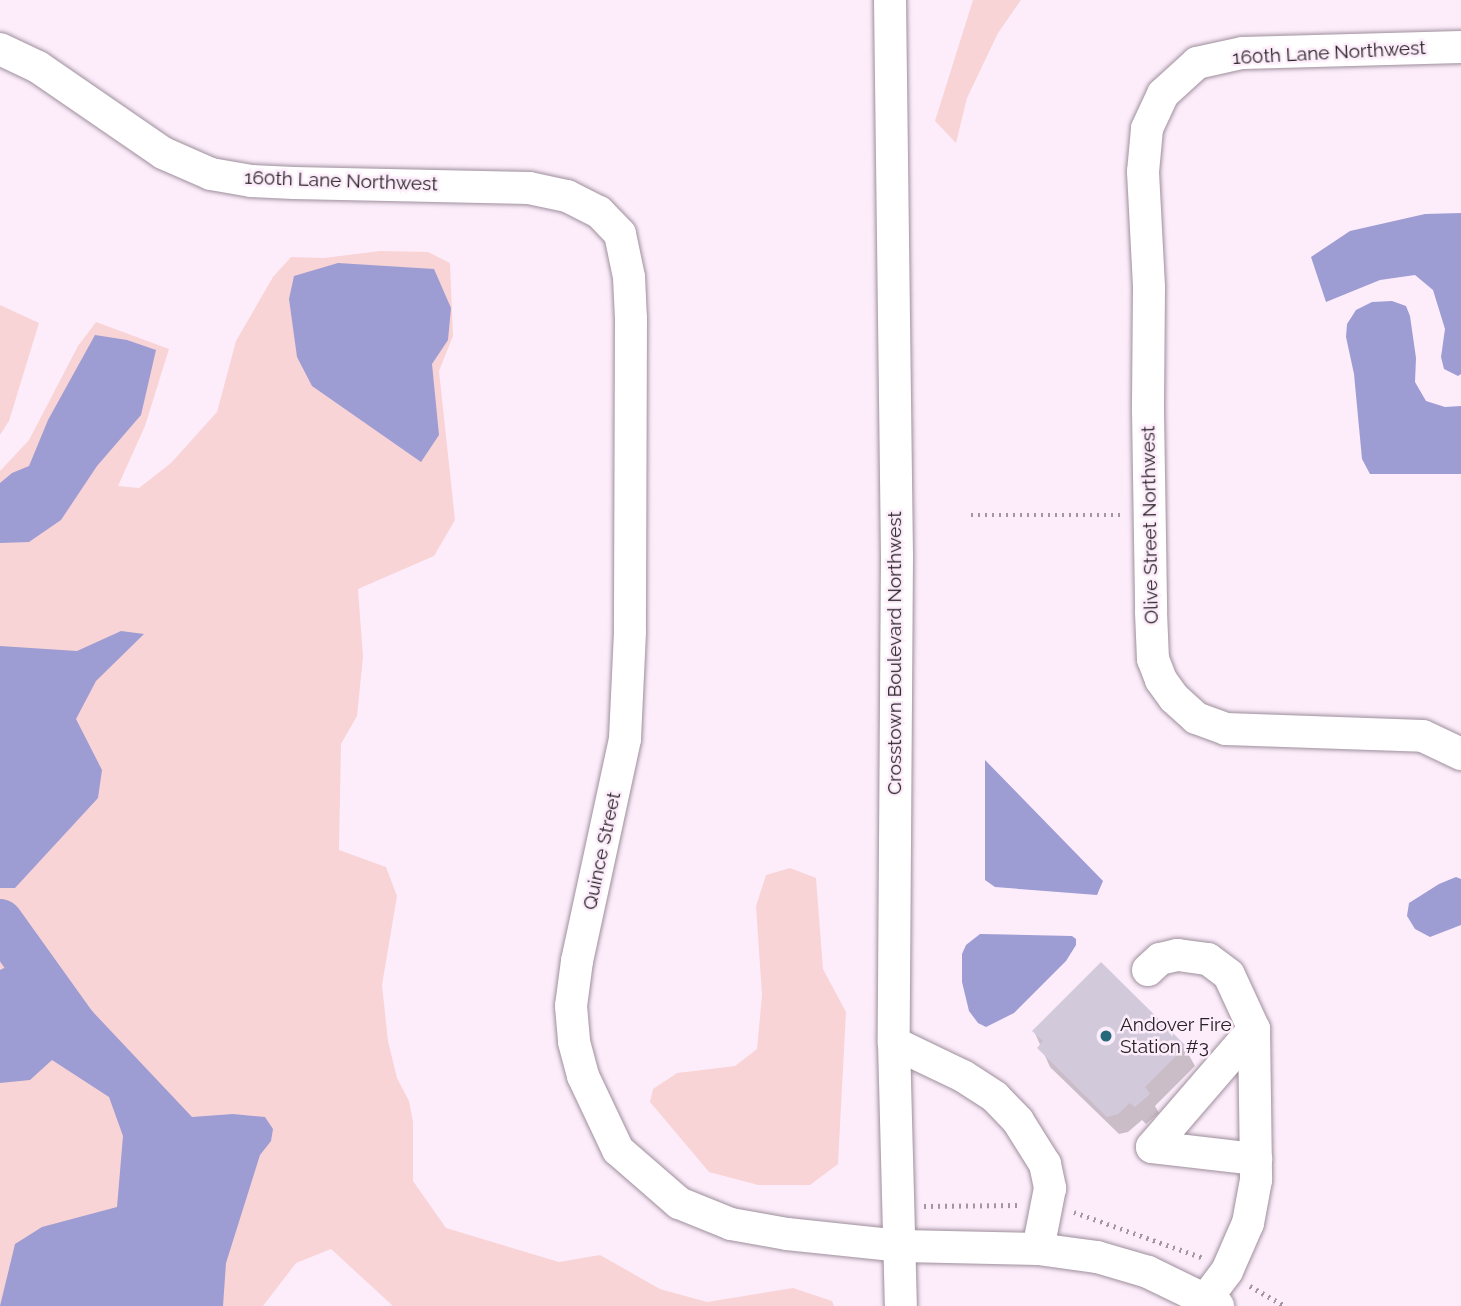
<!DOCTYPE html>
<html>
<head>
<meta charset="utf-8">
<style>
  body { margin:0 }
  #map { position:relative; width:1461px; height:1306px; overflow:hidden; background:#fdedfb; font-family:Raleway,sans-serif }
  div>[style] { position:absolute }
  [style*='--x'] { left:calc(var(--x)*1px); top:calc(var(--y)*1px); width:calc(var(--w)*1px); rotate:calc(var(--a)*1deg) }
  .green>* { inset:0; background:#f8d4d6 }
  .water>* { inset:0; background:#9d9cd3 }
  .shadow>* { inset:0; background:#0003 }
  .river>* { height:46px; margin:-23px; padding:0 23px; transform-origin:23px; border-radius:23px; background:#9d9cd3 }
  .building>* { inset:0; background:#d2cadb }
  .path>* { height:4.5px; margin-top:-2.25px; transform-origin:0; background:repeating-linear-gradient(90deg,#a296a0 0 2px,transparent 0 7px) }
  .roads { filter:drop-shadow(0 0 2px #9e8f9c) drop-shadow(0 0 2px #9e8f9c) }
  .minor>* { height:32px; margin:-16px; padding:0 16px; transform-origin:16px; border-radius:16px; background:#fff }
  .dots>* { width:19px; height:19px; translate:-50% -50%; box-sizing:border-box; border:4px solid #fdedfb; border-radius:50% }
  span { translate:-50% -50%; white-space:nowrap; text-align:center; line-height:1.15; -webkit-text-stroke:5px #fdedfb; paint-order:stroke }
  .street-label { font-size:19px; color:#282227 }
  .poi-label { font-size:19px; color:#282227 }
  .left { translate:0 -50%; text-align:left }
</style>
</head>
<body>
<div id="map">
  <div class="green">
    <i style="clip-path:polygon(973px 0,1021px 0,998px 33px,967px 98px,956px 143px,935px 121px)"></i>
    <i style="clip-path:polygon(380px 251px,428px 252px,450px 263px,453px 336px,439px 371px,455px 520px,434px 556px,358px 589px,363px 657px,357px 716px,341px 744px,339px 850px,386px 867px,397px 896px,382px 985px,388px 1041px,397px 1078px,409px 1101px,413px 1122px,413px 1181px,446px 1228px,559px 1262px,600px 1255px,660px 1289px,707px 1302px,793px 1288px,832px 1301px,834px 1306px,393px 1306px,331px 1249px,296px 1263px,263px 1306px,0 1306px,0 471px,29px 440px,78px 346px,96px 322px,169px 349px,145px 426px,118px 486px,139px 488px,171px 463px,217px 412px,236px 341px,273px 277px,291px 257px,324px 258px)"></i>
    <i style="clip-path:polygon(0 305px,39px 323px,9px 421px,0 435px)"></i>
    <i style="clip-path:polygon(790px 868px,816px 878px,823px 969px,846px 1012px,838px 1164px,810px 1185px,758px 1185px,709px 1172px,650px 1102px,653px 1089px,677px 1073px,735px 1066px,757px 1049px,762px 995px,756px 906px,766px 875px)"></i>
  </div>
  <div class="water">
    <i style="clip-path:polygon(1461px 213px,1461px 374px,1458px 376px,1444px 369px,1441px 357px,1445px 329px,1433px 290px,1415px 275px,1380px 280px,1326px 302px,1311px 257px,1350px 231px,1425px 214px)"></i>
    <i style="clip-path:polygon(338px 263px,434px 269px,451px 308px,448px 340px,432px 364px,439px 435px,421px 462px,312px 386px,297px 357px,289px 299px,294px 276px)"></i>
    <i style="clip-path:polygon(1392px 301px,1406px 306px,1410px 316px,1416px 358px,1415px 382px,1426px 401px,1445px 407px,1461px 406px,1461px 474px,1370px 474px,1362px 459px,1354px 374px,1346px 337px,1347px 324px,1356px 310px,1372px 302px)"></i>
    <i style="clip-path:polygon(95px 335px,127px 340px,156px 350px,141px 415px,97px 466px,61px 520px,29px 542px,0 543px,0 483px,12px 473px,29px 466px,48px 420px)"></i>
    <i style="clip-path:polygon(121px 631px,144px 634px,96px 681px,76px 719px,102px 770px,98px 798px,15px 888px,0 888px,0 646px,77px 651px)"></i>
    <i style="clip-path:polygon(985px 760px,1103px 881px,1097px 895px,995px 887px,985px 880px)"></i>
    <i style="clip-path:polygon(1456px 877px,1461px 879px,1461px 925px,1430px 937px,1415px 929px,1407px 916px,1409px 903px,1439px 884px)"></i>
    <i style="clip-path:polygon(980px 934px,1072px 936px,1076px 939px,1076px 945px,1066px 961px,1014px 1013px,986px 1027px,978px 1023px,969px 1011px,962px 982px,962px 954px,966px 945px)"></i>
    <i style="clip-path:polygon(4px 968px,76px 994px,192px 1117px,233px 1114px,265px 1117px,273px 1129px,271px 1141px,260px 1155px,226px 1263px,223px 1306px,0 1306px,15px 1244px,42px 1227px,117px 1207px,123px 1136px,109px 1097px,52px 1060px,30px 1080px,0 1083px,0 970px)"></i>
  </div>
  <div class="shadow">
    <i style="clip-path:polygon(1101px 965px,1185px 1048px,1195px 1066px,1155px 1106px,1159px 1113px,1146px 1124px,1142px 1120px,1128px 1132px,1119px 1134px,1050px 1067px,1034px 1031px)"></i>
  </div>
  <div class="river">
    <i style="--x:0;--y:922;--w:134;--a:54.4"></i>
  </div>
  <div class="building">
    <i style="clip-path:polygon(1101px 962px,1186px 1046px,1145px 1087px,1150px 1094px,1135px 1107px,1130px 1103px,1118px 1114px,1107px 1117px,1037px 1048px,1043px 1041px,1032px 1031px)"></i>
  </div>
  <div class="path">
    <i style="--x:971;--y:515;--w:154;--a:0"></i>
    <i style="--x:924;--y:1206;--w:96;--a:-0.6"></i>
    <i style="--x:1074;--y:1212;--w:138;--a:19.5"></i>
    <i style="--x:1250;--y:1286;--w:40;--a:29.7"></i>
  </div>
  <div class="roads">
    <div class="minor">
      <i style="--x:890;--y:0;--w:556;--a:89.28"></i>
      <i style="--x:897;--y:556;--w:487;--a:90.4"></i>
      <i style="--x:894;--y:1043;--w:263;--a:88.5"></i>
      <i style="--x:1461;--y:47;--w:219;--a:178.4"></i>
      <i style="--x:1242;--y:53;--w:46;--a:167.5"></i>
      <i style="--x:1197;--y:63;--w:46;--a:137.6"></i>
      <i style="--x:1163;--y:94;--w:38;--a:115"></i>
      <i style="--x:1147;--y:129;--w:43;--a:95.3"></i>
      <i style="--x:1143;--y:172;--w:116;--a:87"></i>
      <i style="--x:1149;--y:288;--w:123;--a:90.5"></i>
      <i style="--x:1148;--y:411;--w:201;--a:89.1"></i>
      <i style="--x:1151;--y:612;--w:47;--a:87.6"></i>
      <i style="--x:1153;--y:659;--w:22;--a:69"></i>
      <i style="--x:1161;--y:680;--w:22;--a:54"></i>
      <i style="--x:1174;--y:698;--w:30;--a:42"></i>
      <i style="--x:1196;--y:718;--w:32;--a:20"></i>
      <i style="--x:1226;--y:729;--w:197;--a:2"></i>
      <i style="--x:1423;--y:736;--w:42;--a:25.3"></i>
      <i style="--x:0;--y:49;--w:42;--a:25.3"></i>
      <i style="--x:38;--y:67;--w:152;--a:34.5"></i>
      <i style="--x:163;--y:153;--w:52;--a:23.6"></i>
      <i style="--x:211;--y:174;--w:41;--a:9.9"></i>
      <i style="--x:251;--y:181;--w:43;--a:2.7"></i>
      <i style="--x:294;--y:183;--w:235;--a:1.2"></i>
      <i style="--x:529;--y:188;--w:39;--a:12"></i>
      <i style="--x:567;--y:196;--w:36;--a:27"></i>
      <i style="--x:599;--y:212;--w:30;--a:46"></i>
      <i style="--x:620;--y:234;--w:44;--a:78.2"></i>
      <i style="--x:629;--y:277;--w:42;--a:87.3"></i>
      <i style="--x:631;--y:319;--w:313;--a:90.2"></i>
      <i style="--x:630;--y:632;--w:107;--a:92.7"></i>
      <i style="--x:625;--y:739;--w:227;--a:102.2"></i>
      <i style="--x:577;--y:961;--w:45;--a:97.6"></i>
      <i style="--x:571;--y:1006;--w:36;--a:85"></i>
      <i style="--x:574;--y:1042;--w:35;--a:75"></i>
      <i style="--x:583;--y:1076;--w:82;--a:64.7"></i>
      <i style="--x:618;--y:1150;--w:81;--a:41"></i>
      <i style="--x:679;--y:1203;--w:56;--a:22"></i>
      <i style="--x:731;--y:1224;--w:57;--a:10.1"></i>
      <i style="--x:787;--y:1234;--w:116;--a:6"></i>
      <i style="--x:902;--y:1246;--w:136;--a:1.3"></i>
      <i style="--x:1038;--y:1249;--w:60;--a:7.7"></i>
      <i style="--x:1097;--y:1257;--w:53;--a:16.4"></i>
      <i style="--x:1148;--y:1272;--w:78;--a:25.9"></i>
      <i style="--x:1148;--y:970;--w:16;--a:-43"></i>
      <i style="--x:1160;--y:959;--w:18;--a:-13"></i>
      <i style="--x:1178;--y:955;--w:30;--a:8"></i>
      <i style="--x:1208;--y:959;--w:26;--a:37"></i>
      <i style="--x:1229;--y:975;--w:60;--a:65.2"></i>
      <i style="--x:1254;--y:1029;--w:151;--a:89.2"></i>
      <i style="--x:1256;--y:1180;--w:44;--a:100.5"></i>
      <i style="--x:1248;--y:1223;--w:52;--a:113.6"></i>
      <i style="--x:1227;--y:1271;--w:35;--a:127"></i>
      <i style="--x:894;--y:1043;--w:76;--a:25.6"></i>
      <i style="--x:963;--y:1076;--w:38;--a:33"></i>
      <i style="--x:995;--y:1097;--w:33;--a:46"></i>
      <i style="--x:1018;--y:1121;--w:51;--a:57.9"></i>
      <i style="--x:1045;--y:1164;--w:25;--a:78"></i>
      <i style="--x:1050;--y:1188;--w:62;--a:101.1"></i>
      <i style="--x:1152;--y:1147;--w:156;--a:-49.2"></i>
      <i style="--x:1152;--y:1147;--w:105;--a:6.6"></i>
    </div>
  </div>
  <div class="dots">
    <i style="left:1106px;top:1036px;background:#26697b"></i>
  </div>
  <div class="street-label">
    <span style="left:1329px;top:53px;rotate:-3deg">160th Lane Northwest</span>
    <span style="left:341px;top:181px;rotate:2deg">160th Lane Northwest</span>
    <span style="left:1150px;top:525px;rotate:-91deg">Olive Street Northwest</span>
    <span style="left:895px;top:653px;rotate:-90deg">Crosstown Boulevard Northwest</span>
    <span style="left:602px;top:851px;rotate:-78deg">Quince Street</span>
  </div>
  <div class="poi-label">
    <span class="left" style="left:1120px;top:1036px">Andover Fire<br>Station #3</span>
  </div>
</div>
</body>
</html>
